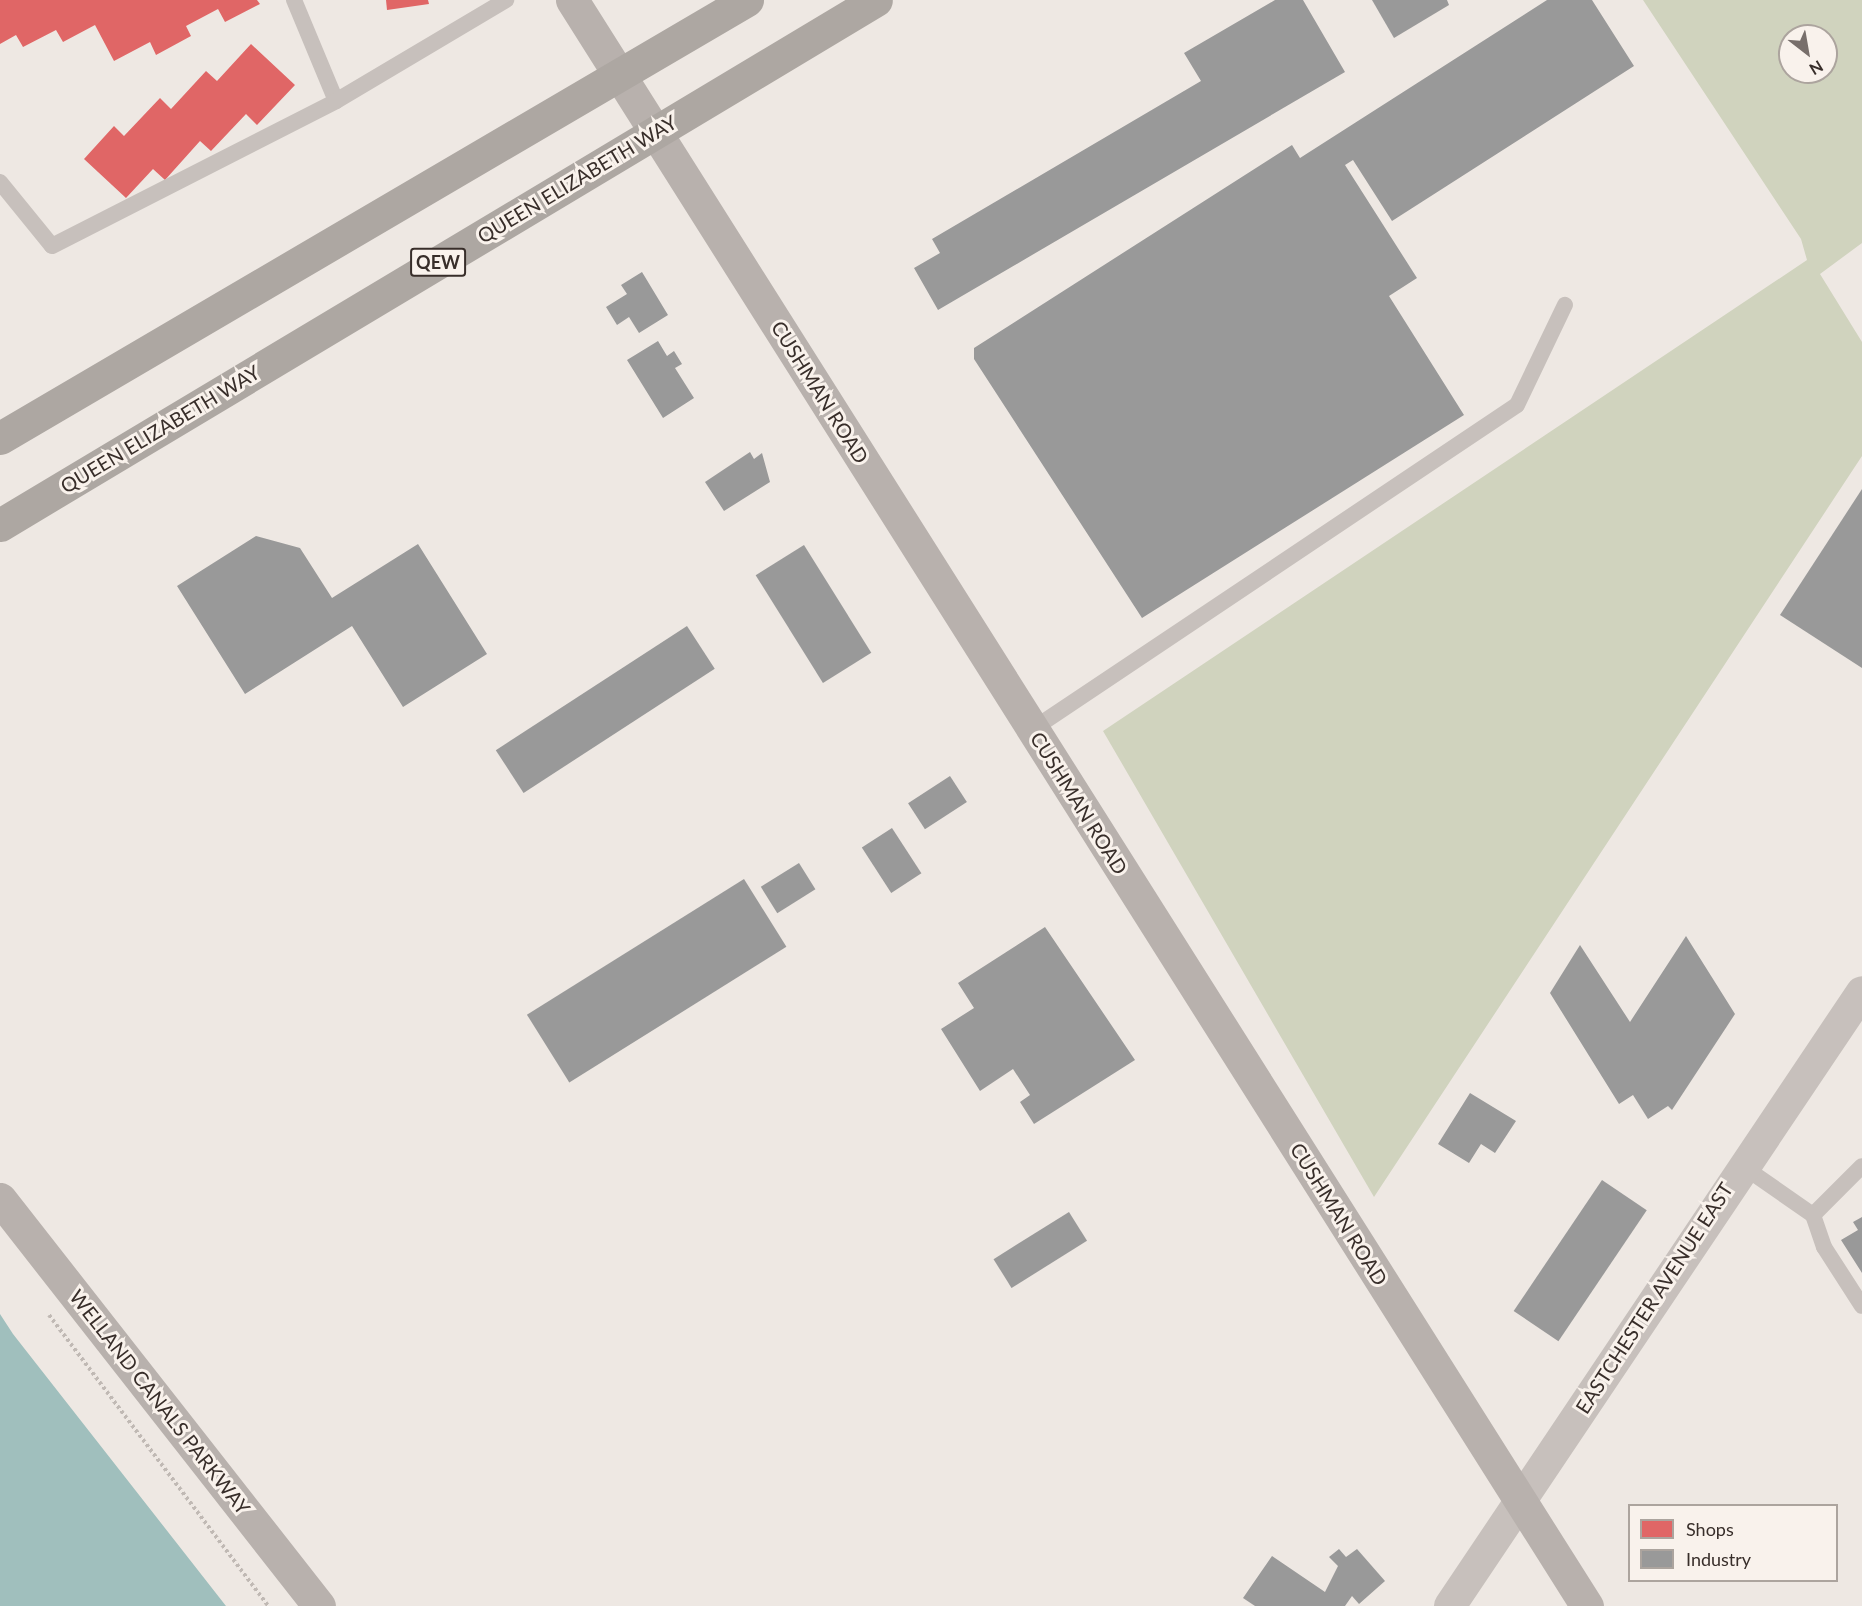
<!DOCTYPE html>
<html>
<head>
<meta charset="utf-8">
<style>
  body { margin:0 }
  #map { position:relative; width:1862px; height:1606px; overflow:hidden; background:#eee8e3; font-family:Lato,sans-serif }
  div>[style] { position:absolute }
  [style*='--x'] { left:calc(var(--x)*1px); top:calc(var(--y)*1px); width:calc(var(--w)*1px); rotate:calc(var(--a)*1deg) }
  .green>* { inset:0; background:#d0d3be }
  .water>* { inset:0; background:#a0bfbd }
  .shops>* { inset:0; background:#e06666 }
  .industry>* { inset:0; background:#999; transform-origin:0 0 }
  .path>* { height:4px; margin-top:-2px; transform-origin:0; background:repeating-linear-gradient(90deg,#c0b9b4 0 3px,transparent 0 6px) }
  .lane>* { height:16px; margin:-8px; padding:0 8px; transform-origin:8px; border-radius:8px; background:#c7c0bc }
  .street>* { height:32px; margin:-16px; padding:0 16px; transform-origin:16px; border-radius:16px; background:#c7c0bc }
  .secondary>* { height:33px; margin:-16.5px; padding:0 16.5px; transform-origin:16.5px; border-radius:16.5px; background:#b8b1ad }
  .highway-bridge>* { height:33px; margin:-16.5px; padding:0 16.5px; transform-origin:16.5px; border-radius:16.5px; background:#ada7a2 }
  span { translate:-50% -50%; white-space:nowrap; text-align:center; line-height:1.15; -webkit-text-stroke:6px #f9f2ec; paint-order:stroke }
  .shield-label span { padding:2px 4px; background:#f9f2ec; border:2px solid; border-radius:4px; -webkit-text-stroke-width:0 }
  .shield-label { font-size:18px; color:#382e2a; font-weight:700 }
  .street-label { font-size:20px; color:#382e2a }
  .legend { position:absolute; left:1628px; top:1504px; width:210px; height:78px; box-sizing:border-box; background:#f9f2ec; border:2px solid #aca49e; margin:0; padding:8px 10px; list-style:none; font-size:18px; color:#382e2a }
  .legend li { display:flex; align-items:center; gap:12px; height:30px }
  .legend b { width:30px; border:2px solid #aca49e }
  .north { position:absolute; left:1778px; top:24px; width:60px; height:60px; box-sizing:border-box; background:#f9f2ec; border:2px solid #aca49e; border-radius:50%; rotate:149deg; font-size:16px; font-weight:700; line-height:24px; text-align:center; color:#382e2a }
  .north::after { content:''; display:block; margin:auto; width:21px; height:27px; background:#786f6b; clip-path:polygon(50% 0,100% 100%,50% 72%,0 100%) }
</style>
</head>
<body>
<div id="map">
  <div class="green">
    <i style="clip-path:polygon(evenodd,1643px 0,1862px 0,1862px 243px,1820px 274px,1862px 342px,1862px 456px,1374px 1197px,1103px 731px,1807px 260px,1801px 239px,1643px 0,1790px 36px,1826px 36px,1826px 72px,1790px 72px,1790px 36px)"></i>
  </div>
  <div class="water">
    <i style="clip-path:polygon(0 1314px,13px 1334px,226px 1606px,0 1606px)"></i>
  </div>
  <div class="shops">
    <i style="clip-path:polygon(0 0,257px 0,260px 4px,225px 22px,218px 9px,186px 26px,191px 36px,156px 55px,150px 42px,114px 61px,95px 25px,63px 42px,56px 30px,23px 47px,16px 35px,0 44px)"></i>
    <i style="clip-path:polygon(386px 0,428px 0,429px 4px,387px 10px)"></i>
    <i style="clip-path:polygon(251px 44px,295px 85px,257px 125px,246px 114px,211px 151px,200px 141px,165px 180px,153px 169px,126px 198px,84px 159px,114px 126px,124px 136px,160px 98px,171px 109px,206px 71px,217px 81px)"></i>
  </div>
  <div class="industry">
    <i style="clip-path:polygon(1275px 0,1303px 0,1345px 72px,938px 310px,914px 268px,940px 253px,932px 239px,1201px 81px,1184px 53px)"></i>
    <i style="clip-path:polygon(1372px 0,1447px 0,1449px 5px,1394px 38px)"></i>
    <i style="clip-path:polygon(1547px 0,1592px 0,1634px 66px,1392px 221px,1353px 160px,1345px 165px,1417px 278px,1389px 296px,1464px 415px,1142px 618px,974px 359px,974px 348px,1292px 145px,1300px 158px)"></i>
    <i style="clip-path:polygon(642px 272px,668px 315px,639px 333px,629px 317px,617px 325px,606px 307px,627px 294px,621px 285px)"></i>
    <i style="clip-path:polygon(658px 341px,667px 356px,674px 351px,682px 364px,675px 368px,694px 398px,663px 418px,627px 360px)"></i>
    <i style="clip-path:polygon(750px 452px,754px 459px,762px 453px,770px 482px,724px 511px,705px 482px)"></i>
    <i style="clip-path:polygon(1862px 489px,1862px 668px,1780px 615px)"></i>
    <i style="clip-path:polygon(256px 536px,300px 548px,332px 598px,418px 544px,487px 654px,403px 707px,352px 626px,245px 694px,177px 586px)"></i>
    <i style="left:804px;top:545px;width:127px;height:57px;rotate:58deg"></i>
    <i style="left:687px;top:626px;width:51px;height:228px;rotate:57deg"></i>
    <i style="left:950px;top:776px;width:31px;height:50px;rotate:57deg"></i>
    <i style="left:892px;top:828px;width:54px;height:36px;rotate:57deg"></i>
    <i style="left:799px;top:863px;width:31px;height:45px;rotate:58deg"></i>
    <i style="left:744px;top:879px;width:80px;height:256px;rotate:58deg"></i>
    <i style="clip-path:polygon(1045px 927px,1135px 1060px,1034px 1124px,1020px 1102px,1030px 1095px,1013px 1069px,980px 1091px,941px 1029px,974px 1008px,958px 983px)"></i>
    <i style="clip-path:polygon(1686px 936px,1735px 1014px,1672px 1110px,1668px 1106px,1648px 1119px,1633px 1095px,1619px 1104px,1550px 993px,1580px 945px,1630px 1022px)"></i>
    <i style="clip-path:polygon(1470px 1093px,1516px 1121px,1495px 1153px,1481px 1144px,1469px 1163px,1438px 1144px)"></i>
    <i style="left:1602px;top:1180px;width:54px;height:158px;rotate:34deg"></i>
    <i style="left:1069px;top:1212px;width:34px;height:89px;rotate:58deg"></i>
    <i style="clip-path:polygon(1862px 1217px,1862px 1273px,1841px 1240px,1858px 1230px,1853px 1222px)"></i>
    <i style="clip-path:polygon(1339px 1549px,1346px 1557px,1357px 1549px,1385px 1581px,1359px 1604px,1352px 1596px,1345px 1606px,1255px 1606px,1243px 1598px,1272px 1556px,1325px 1592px,1338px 1566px,1329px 1557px)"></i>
  </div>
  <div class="path">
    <i style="--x:49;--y:1315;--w:364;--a:53"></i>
  </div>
  <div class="lane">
    <i style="--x:294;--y:0;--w:109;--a:67.4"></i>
    <i style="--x:0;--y:182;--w:82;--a:50.9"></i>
    <i style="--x:52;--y:246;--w:319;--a:-27"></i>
    <i style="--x:336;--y:101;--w:198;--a:-30.7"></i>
    <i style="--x:1033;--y:729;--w:582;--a:-33.8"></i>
    <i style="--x:1517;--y:405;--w:111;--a:-64.4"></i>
    <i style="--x:1741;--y:1165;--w:88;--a:34.8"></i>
    <i style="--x:1813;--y:1215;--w:69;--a:-45"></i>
    <i style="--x:1813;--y:1215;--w:34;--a:71"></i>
    <i style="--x:1824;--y:1247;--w:70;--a:57.2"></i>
  </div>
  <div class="street">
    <i style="--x:1450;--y:1606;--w:739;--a:-56.14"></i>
  </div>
  <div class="secondary">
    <i style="--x:572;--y:0;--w:1900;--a:57.71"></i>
    <i style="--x:0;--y:1199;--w:517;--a:51.91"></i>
  </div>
  <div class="highway-bridge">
    <i style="--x:0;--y:438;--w:866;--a:-30.39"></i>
    <i style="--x:0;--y:525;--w:1021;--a:-30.93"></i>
  </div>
  <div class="shield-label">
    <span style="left:438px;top:262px">QEW</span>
  </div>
  <div class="street-label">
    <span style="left:577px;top:179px;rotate:-31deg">QUEEN ELIZABETH WAY</span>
    <span style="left:820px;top:392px;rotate:58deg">CUSHMAN ROAD</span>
    <span style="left:160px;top:429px;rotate:-31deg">QUEEN ELIZABETH WAY</span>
    <span style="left:1079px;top:803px;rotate:58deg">CUSHMAN ROAD</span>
    <span style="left:1339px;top:1214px;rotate:58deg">CUSHMAN ROAD</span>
    <span style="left:1654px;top:1298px;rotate:-57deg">EASTCHESTER AVENUE EAST</span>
    <span style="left:160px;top:1402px;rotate:52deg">WELLAND CANALS PARKWAY</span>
  </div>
  <ul class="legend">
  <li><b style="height:16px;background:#e06666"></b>Shops</li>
  <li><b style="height:16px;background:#999"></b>Industry</li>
  </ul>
  <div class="north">N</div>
</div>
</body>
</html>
